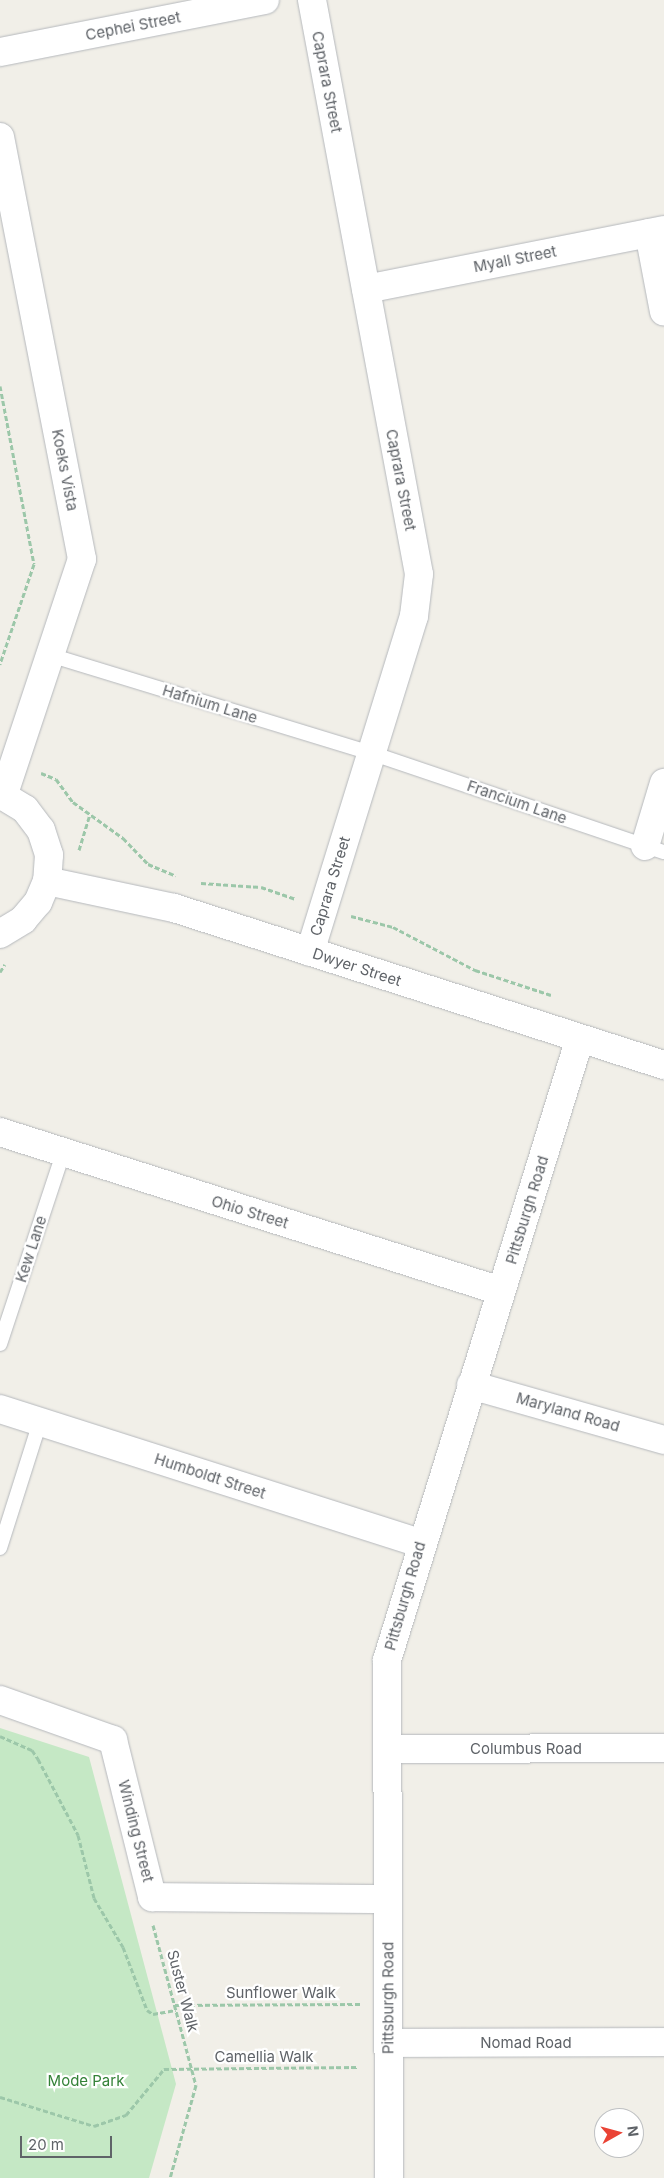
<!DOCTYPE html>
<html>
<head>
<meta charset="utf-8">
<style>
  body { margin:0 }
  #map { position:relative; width:664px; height:2178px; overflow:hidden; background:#f1efe8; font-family:Inter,sans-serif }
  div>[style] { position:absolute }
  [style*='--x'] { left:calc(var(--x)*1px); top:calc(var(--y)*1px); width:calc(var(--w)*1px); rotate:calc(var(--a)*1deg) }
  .green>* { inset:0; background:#c5e8c5 }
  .path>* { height:3px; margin-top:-1.5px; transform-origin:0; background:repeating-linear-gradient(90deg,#9cc7a9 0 5px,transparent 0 7.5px) }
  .roads { filter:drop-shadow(0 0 1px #b5b8bc) drop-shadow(0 0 1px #b5b8bc) }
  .lane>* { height:14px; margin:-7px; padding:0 7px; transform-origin:7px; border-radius:7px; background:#fff }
  .street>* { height:28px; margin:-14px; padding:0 14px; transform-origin:14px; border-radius:14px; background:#fff }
  .secondary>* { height:28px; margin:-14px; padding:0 14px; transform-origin:14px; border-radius:14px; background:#fff }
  span { translate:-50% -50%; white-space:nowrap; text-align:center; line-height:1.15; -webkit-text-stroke:4.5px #fff; paint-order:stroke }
  .street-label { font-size:15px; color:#5f6368 }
  .park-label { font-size:15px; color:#348238 }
  .north { position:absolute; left:594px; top:2108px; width:50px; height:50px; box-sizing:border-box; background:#fff; border:1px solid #bfc1c3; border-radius:50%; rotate:83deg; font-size:14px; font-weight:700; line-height:20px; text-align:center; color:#5f6368 }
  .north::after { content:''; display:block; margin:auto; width:18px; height:22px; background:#ea4335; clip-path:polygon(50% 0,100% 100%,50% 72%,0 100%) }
  .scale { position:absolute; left:20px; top:2136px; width:92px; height:22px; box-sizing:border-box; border:2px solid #5f6368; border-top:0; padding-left:6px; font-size:15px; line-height:18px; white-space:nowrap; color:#5f6368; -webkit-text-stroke:4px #fff; paint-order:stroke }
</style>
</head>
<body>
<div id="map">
  <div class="green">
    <i style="clip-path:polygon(0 1728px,89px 1757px,176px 2084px,149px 2178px,0 2178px)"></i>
  </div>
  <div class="path">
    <i style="--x:0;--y:386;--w:181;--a:79.2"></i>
    <i style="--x:34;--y:564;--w:106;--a:108.8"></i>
    <i style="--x:41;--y:773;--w:16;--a:22"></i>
    <i style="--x:56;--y:779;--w:29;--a:54"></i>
    <i style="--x:73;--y:802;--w:62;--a:35.8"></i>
    <i style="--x:123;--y:838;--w:36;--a:46"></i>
    <i style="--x:148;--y:864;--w:30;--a:23"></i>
    <i style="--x:79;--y:850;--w:37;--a:-73"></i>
    <i style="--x:201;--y:883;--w:60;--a:3.8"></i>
    <i style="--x:261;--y:887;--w:36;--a:19"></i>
    <i style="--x:351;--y:916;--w:43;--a:14.7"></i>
    <i style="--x:393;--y:927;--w:93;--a:27.7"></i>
    <i style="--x:475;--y:970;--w:80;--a:18.2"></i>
    <i style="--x:0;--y:972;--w:9;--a:-58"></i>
    <i style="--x:0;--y:1736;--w:35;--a:24"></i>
    <i style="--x:32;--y:1750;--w:11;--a:56"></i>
    <i style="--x:38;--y:1759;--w:86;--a:62.2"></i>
    <i style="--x:78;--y:1835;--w:65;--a:75.7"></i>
    <i style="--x:94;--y:1898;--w:57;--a:59.4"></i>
    <i style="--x:123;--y:1947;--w:67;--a:69.1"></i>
    <i style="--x:147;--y:2010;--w:7;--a:34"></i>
    <i style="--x:153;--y:2014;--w:23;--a:-10"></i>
    <i style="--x:153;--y:1925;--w:166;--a:75"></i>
    <i style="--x:196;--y:2085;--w:97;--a:105.6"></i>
    <i style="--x:175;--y:2005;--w:185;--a:-0.3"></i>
    <i style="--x:0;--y:2097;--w:98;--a:17.1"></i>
    <i style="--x:94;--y:2126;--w:34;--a:-19"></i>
    <i style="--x:126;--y:2115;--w:60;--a:-50.4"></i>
    <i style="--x:164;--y:2069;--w:194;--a:-0.6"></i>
  </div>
  <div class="roads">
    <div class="lane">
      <i style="--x:50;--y:655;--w:336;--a:17"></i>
      <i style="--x:371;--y:753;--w:309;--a:18.7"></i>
      <i style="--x:0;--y:1344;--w:201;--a:-71.7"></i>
      <i style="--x:0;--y:1548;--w:132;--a:-72.4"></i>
    </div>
    <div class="street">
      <i style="--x:0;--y:52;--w:270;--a:-11.1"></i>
      <i style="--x:649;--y:233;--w:80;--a:79.2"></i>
      <i style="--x:366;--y:289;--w:304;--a:-11.2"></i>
      <i style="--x:645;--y:846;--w:66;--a:-73.2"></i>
      <i style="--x:310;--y:952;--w:352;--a:-72.8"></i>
      <i style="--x:414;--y:616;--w:42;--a:-83.2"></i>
      <i style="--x:419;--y:574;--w:584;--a:-100.56"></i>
      <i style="--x:0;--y:1132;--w:526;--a:17.61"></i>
      <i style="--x:471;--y:1385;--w:201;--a:15.9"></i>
      <i style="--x:0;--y:1409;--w:441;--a:17.7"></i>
      <i style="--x:0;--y:1700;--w:120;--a:19.5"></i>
      <i style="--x:113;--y:1740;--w:162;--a:76"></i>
      <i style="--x:152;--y:1897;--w:236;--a:0.5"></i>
      <i style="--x:388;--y:1749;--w:276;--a:-0.2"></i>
      <i style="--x:388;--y:2043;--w:276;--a:-0.2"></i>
      <i style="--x:389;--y:2178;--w:518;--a:-90.22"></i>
      <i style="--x:387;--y:1660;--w:651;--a:-72.76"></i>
    </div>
    <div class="secondary">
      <i style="--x:0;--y:137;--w:430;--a:79"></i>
      <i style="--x:82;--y:559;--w:248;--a:108.4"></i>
      <i style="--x:0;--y:794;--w:29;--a:31"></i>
      <i style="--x:25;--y:809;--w:26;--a:53"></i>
      <i style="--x:41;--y:830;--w:26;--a:72"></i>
      <i style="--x:49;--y:855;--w:26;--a:94"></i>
      <i style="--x:47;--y:881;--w:23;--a:113"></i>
      <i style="--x:38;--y:902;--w:23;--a:130"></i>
      <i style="--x:23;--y:920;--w:27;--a:149"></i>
      <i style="--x:47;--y:881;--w:130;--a:12"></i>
      <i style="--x:174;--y:908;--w:515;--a:17.77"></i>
    </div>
  </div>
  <div class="street-label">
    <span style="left:133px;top:26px;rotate:-11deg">Cephei Street</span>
    <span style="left:327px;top:82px;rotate:79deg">Caprara Street</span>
    <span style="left:515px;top:259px;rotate:-11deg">Myall Street</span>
    <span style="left:65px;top:470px;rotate:79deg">Koeks Vista</span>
    <span style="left:401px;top:480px;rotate:79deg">Caprara Street</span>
    <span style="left:210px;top:704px;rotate:17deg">Hafnium Lane</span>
    <span style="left:517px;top:802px;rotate:19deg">Francium Lane</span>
    <span style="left:330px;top:886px;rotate:-73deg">Caprara Street</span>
    <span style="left:357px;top:967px;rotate:18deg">Dwyer Street</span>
    <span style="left:527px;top:1210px;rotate:-73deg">Pittsburgh Road</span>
    <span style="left:250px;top:1212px;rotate:17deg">Ohio Street</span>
    <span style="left:31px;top:1249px;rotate:-72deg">Kew Lane</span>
    <span style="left:568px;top:1412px;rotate:16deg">Maryland Road</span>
    <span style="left:210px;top:1476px;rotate:18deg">Humboldt Street</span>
    <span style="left:405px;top:1596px;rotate:-74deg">Pittsburgh Road</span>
    <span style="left:526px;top:1749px">Columbus Road</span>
    <span style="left:136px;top:1831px;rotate:76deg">Winding Street</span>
    <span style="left:183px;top:1991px;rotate:75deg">Suster Walk</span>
    <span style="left:281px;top:1993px">Sunflower Walk</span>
    <span style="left:388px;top:1998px;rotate:-90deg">Pittsburgh Road</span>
    <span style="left:526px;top:2043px">Nomad Road</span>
    <span style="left:264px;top:2057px">Camellia Walk</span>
  </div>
  <div class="park-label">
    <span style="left:86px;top:2081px">Mode Park</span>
  </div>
  <div class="north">N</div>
  <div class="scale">20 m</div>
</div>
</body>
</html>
